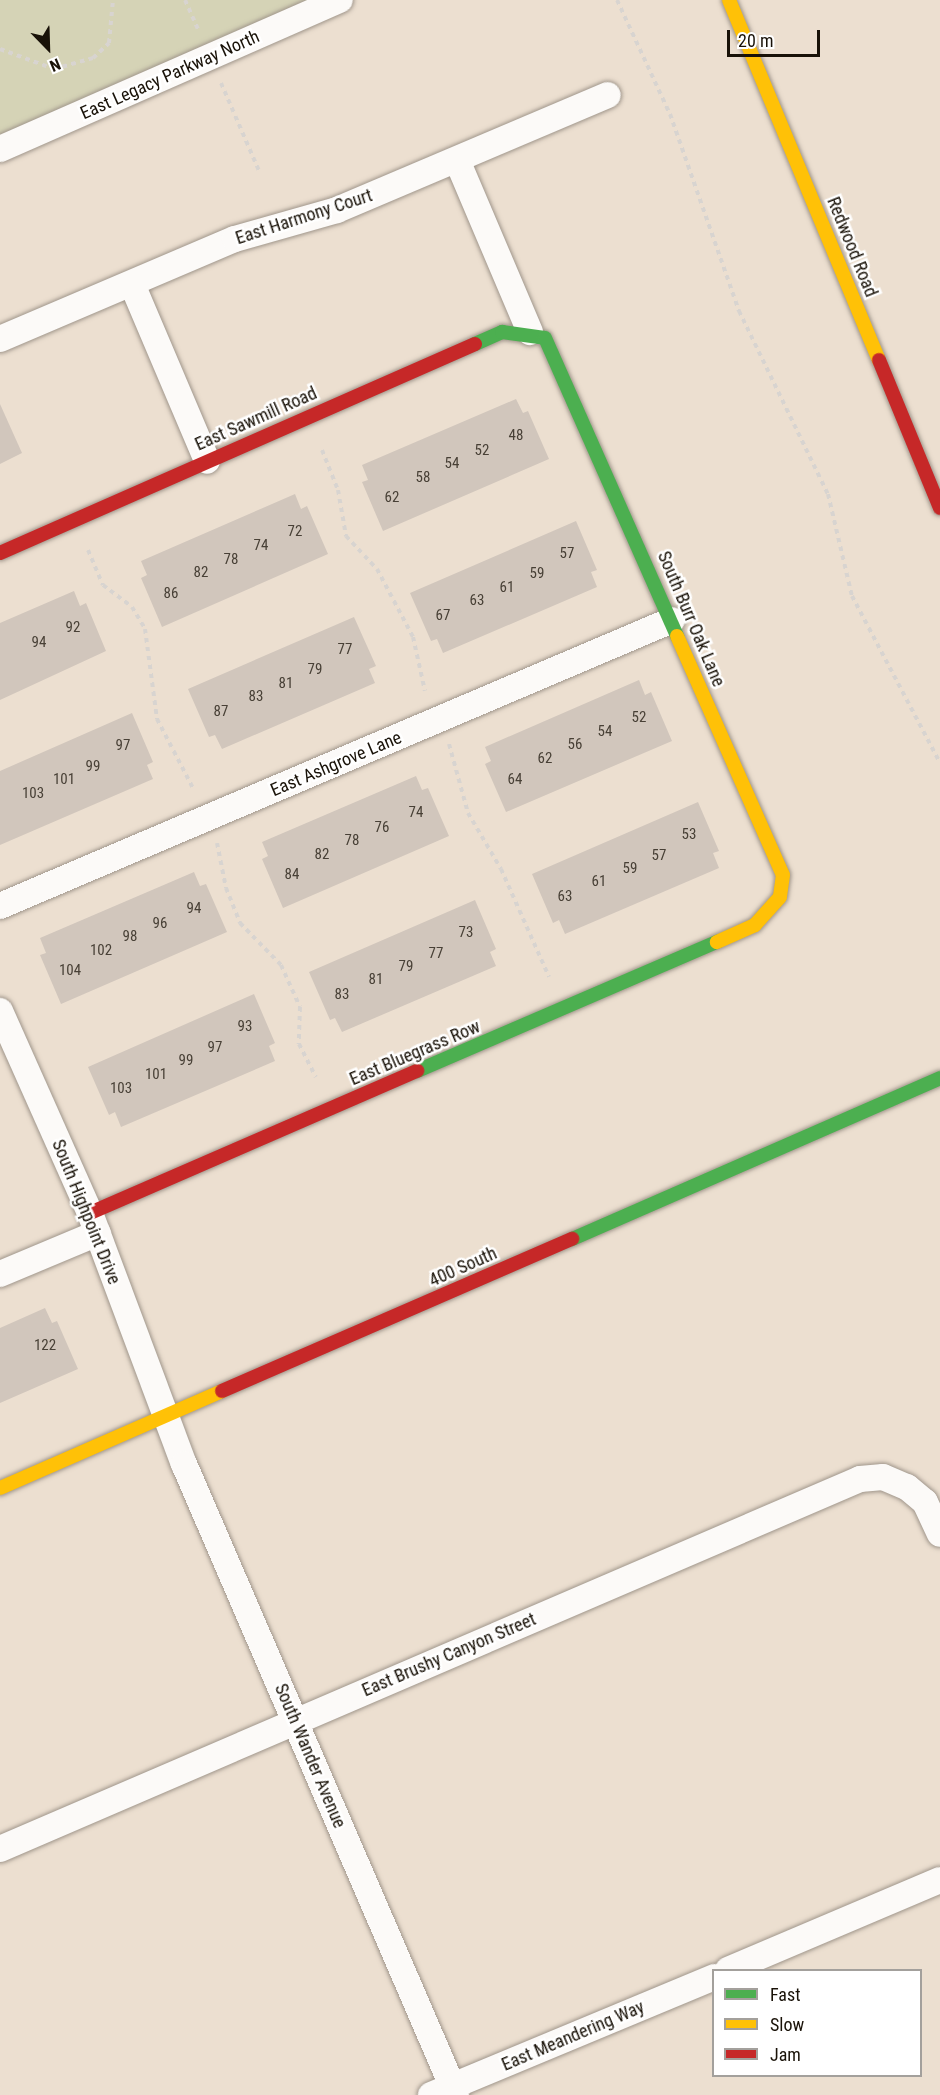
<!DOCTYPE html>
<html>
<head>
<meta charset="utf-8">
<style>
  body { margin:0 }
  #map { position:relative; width:940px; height:2095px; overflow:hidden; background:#ecdfd0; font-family:"Roboto Condensed",sans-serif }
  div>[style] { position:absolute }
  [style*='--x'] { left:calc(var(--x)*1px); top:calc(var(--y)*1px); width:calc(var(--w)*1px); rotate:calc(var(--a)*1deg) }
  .green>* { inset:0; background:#d5d3b6 }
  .building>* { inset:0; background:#d1c6bc }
  .path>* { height:4px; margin-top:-2px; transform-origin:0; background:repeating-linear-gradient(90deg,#d8d4d0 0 4.5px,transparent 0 9px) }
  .roads { filter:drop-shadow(0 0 2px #a0968b) drop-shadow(0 0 2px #a0968b) }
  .street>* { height:26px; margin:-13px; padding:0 13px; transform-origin:13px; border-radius:13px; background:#fcfaf8 }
  .fast>* { height:14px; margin:-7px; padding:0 7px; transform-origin:7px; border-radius:7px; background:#4caf50 }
  .slow>* { height:14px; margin:-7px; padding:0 7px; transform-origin:7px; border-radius:7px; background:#ffc107 }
  .jam>* { height:14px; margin:-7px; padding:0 7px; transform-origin:7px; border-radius:7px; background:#c62828 }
  span { translate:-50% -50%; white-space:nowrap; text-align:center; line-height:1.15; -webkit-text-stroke:5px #fff; paint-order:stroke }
  .number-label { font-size:15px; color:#484036 }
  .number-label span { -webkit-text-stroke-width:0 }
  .street-label { font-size:18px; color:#191208 }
  .legend { position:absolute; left:712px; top:1969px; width:210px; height:108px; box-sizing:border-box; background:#fff; border:2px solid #a3a09c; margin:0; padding:8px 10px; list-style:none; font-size:18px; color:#191208 }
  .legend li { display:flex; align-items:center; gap:12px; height:30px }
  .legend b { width:30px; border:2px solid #a3a09c }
  .north { position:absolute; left:18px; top:18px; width:60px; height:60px; -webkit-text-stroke:4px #fff; paint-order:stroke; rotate:157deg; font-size:16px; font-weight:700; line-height:24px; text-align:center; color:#191208 }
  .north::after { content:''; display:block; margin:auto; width:21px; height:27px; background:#191208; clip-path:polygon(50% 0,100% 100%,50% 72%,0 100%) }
  .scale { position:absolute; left:727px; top:30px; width:93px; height:27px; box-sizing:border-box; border:3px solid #191208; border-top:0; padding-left:8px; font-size:18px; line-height:21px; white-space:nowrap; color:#191208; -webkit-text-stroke:4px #fff; paint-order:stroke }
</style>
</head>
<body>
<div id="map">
  <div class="green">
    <i style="clip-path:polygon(0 0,316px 0,0 149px)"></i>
  </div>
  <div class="building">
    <i style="clip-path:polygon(516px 399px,523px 413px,528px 411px,549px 459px,383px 531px,362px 482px,368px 480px,362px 465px)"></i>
    <i style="clip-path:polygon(0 404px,22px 453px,0 464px)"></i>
    <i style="clip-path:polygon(295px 494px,301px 509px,307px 506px,328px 554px,162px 627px,141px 578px,147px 575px,141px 561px)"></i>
    <i style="clip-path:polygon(576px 521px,597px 570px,591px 572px,597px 587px,443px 653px,437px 639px,431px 641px,410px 593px)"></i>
    <i style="clip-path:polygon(74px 591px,80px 606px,86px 603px,106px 651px,0 700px,0 623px)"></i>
    <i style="clip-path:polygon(354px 617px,376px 666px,369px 669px,375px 683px,222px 749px,215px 735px,209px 737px,188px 689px)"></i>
    <i style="clip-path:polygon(639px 680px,645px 695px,651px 692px,672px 741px,506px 812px,485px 764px,491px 761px,485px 747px)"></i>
    <i style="clip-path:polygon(132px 713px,153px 762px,147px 765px,153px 779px,0 845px,0 771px)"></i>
    <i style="clip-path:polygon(416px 776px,422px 790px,428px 788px,449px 836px,283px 908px,262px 859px,268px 856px,262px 842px)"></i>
    <i style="clip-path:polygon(698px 802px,719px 851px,713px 853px,719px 868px,565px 934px,559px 920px,553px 923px,532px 874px)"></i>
    <i style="clip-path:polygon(194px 872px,200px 886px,206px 884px,227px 932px,61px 1004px,40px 955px,46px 953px,40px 938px)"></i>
    <i style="clip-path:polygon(475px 900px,496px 949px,490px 952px,496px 966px,342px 1032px,335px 1018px,330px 1020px,309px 972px)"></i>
    <i style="clip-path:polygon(254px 994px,275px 1043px,269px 1046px,275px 1061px,121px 1127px,115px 1112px,109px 1115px,88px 1067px)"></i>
    <i style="clip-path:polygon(45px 1308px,52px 1323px,57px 1321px,78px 1369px,0 1403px,0 1328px)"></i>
  </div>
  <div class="path">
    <i style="--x:185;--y:0;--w:35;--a:66"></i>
    <i style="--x:617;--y:0;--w:126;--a:65.1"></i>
    <i style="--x:670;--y:114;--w:209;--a:70.7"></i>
    <i style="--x:739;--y:311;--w:203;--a:64.1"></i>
    <i style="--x:828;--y:494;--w:105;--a:76.8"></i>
    <i style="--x:852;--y:596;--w:189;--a:62.2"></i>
    <i style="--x:0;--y:49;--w:58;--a:20.3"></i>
    <i style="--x:54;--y:69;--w:41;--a:-15.8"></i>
    <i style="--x:93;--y:58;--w:22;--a:-43"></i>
    <i style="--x:109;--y:43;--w:43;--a:-84.7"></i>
    <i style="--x:221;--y:83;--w:98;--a:66.6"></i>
    <i style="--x:322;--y:450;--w:43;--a:68.2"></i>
    <i style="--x:338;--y:490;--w:47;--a:80.1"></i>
    <i style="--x:346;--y:536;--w:45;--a:46.8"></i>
    <i style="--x:377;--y:569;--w:77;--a:62.1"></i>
    <i style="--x:413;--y:637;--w:55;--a:77.5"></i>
    <i style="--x:88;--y:550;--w:38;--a:67"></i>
    <i style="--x:103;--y:585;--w:36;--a:37"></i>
    <i style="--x:132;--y:607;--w:26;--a:59"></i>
    <i style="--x:145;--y:629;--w:91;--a:82.4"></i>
    <i style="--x:157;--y:719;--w:80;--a:62.5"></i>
    <i style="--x:449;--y:744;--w:72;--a:74.6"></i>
    <i style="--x:468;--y:813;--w:65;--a:59.5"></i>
    <i style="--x:501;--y:869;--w:118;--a:66"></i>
    <i style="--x:217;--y:843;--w:46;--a:78.7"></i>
    <i style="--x:226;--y:888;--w:38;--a:68"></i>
    <i style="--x:240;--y:923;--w:59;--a:45.7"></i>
    <i style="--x:281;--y:965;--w:46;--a:65.7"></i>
    <i style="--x:300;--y:1007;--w:37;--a:92"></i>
    <i style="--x:299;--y:1044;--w:37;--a:63"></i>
  </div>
  <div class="roads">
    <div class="street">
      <i style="--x:0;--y:149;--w:371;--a:-23.7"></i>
      <i style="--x:457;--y:160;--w:187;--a:67"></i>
      <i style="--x:132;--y:284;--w:192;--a:67"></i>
      <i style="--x:0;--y:339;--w:255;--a:-23.1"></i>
      <i style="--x:235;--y:239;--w:106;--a:-15.9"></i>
      <i style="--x:337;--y:210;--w:294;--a:-23"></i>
      <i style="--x:0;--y:906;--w:730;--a:-23.05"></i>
      <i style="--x:0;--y:1011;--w:221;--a:66"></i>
      <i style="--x:90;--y:1213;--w:268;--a:69.5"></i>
      <i style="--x:184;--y:1464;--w:687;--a:66.68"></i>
      <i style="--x:0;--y:1274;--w:106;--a:-22.7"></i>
      <i style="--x:0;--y:1849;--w:936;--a:-23.28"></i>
      <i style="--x:860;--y:1479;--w:23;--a:-5"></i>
      <i style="--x:883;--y:1477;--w:26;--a:23"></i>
      <i style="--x:907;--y:1487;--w:23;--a:40"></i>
      <i style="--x:925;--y:1502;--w:35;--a:65"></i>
      <i style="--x:728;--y:1970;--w:230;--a:-23"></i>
      <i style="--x:431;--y:2095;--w:307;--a:-22.6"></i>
    </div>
    <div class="fast">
      <i style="--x:475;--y:344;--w:30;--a:-24"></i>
      <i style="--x:502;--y:332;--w:43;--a:7.9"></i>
      <i style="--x:545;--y:338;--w:326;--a:66.1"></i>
      <i style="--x:417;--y:1071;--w:327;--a:-23.3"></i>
      <i style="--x:572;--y:1239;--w:402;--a:-23.6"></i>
    </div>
    <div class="slow">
      <i style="--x:729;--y:0;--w:390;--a:67.4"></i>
      <i style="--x:677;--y:636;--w:261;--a:66.1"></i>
      <i style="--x:783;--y:875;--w:22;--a:98"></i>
      <i style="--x:780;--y:897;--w:38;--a:132"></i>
      <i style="--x:755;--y:925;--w:42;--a:155.9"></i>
      <i style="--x:0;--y:1488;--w:242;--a:-23.6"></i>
    </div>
    <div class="jam">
      <i style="--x:879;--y:360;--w:160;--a:67.6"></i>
      <i style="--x:0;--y:553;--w:519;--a:-23.75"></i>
      <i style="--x:90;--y:1213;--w:357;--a:-23.5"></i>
      <i style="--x:222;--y:1391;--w:382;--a:-23.5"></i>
    </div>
  </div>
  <div class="number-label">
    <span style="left:516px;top:436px">48</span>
    <span style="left:482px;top:451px">52</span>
    <span style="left:452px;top:464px">54</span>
    <span style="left:423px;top:478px">58</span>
    <span style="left:392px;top:498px">62</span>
    <span style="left:295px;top:532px">72</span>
    <span style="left:261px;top:546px">74</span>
    <span style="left:567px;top:554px">57</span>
    <span style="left:231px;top:560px">78</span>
    <span style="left:201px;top:573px">82</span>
    <span style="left:537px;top:574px">59</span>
    <span style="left:507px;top:588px">61</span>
    <span style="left:171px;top:594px">86</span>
    <span style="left:477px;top:601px">63</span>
    <span style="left:443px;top:616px">67</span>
    <span style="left:73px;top:628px">92</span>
    <span style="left:39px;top:643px">94</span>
    <span style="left:345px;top:650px">77</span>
    <span style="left:315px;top:670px">79</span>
    <span style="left:286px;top:684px">81</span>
    <span style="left:256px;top:697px">83</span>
    <span style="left:221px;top:712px">87</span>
    <span style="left:639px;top:718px">52</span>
    <span style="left:605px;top:732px">54</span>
    <span style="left:575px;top:745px">56</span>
    <span style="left:123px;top:746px">97</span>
    <span style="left:545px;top:759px">62</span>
    <span style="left:93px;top:767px">99</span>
    <span style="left:64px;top:780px">101</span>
    <span style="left:515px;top:780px">64</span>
    <span style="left:33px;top:794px">103</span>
    <span style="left:416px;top:813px">74</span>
    <span style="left:382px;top:828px">76</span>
    <span style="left:689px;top:835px">53</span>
    <span style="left:352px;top:841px">78</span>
    <span style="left:322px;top:855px">82</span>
    <span style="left:659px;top:856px">57</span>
    <span style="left:630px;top:869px">59</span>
    <span style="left:292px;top:875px">84</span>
    <span style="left:599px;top:882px">61</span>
    <span style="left:565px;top:897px">63</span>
    <span style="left:194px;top:909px">94</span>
    <span style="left:160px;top:924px">96</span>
    <span style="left:466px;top:933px">73</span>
    <span style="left:130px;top:937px">98</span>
    <span style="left:101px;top:951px">102</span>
    <span style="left:436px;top:954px">77</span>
    <span style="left:406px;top:967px">79</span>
    <span style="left:70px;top:971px">104</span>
    <span style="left:376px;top:980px">81</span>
    <span style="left:342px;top:995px">83</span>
    <span style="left:245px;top:1027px">93</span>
    <span style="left:215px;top:1048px">97</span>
    <span style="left:186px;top:1061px">99</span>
    <span style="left:156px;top:1075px">101</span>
    <span style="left:121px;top:1089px">103</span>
    <span style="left:45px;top:1346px">122</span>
  </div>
  <div class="street-label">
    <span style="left:170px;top:75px;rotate:-24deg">East Legacy Parkway North</span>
    <span style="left:304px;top:217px;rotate:-18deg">East Harmony Court</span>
    <span style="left:852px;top:247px;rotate:68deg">Redwood Road</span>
    <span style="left:256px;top:419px;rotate:-24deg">East Sawmill Road</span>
    <span style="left:691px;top:619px;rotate:67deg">South Burr Oak Lane</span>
    <span style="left:336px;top:764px;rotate:-23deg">East Ashgrove Lane</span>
    <span style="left:415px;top:1053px;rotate:-23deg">East Bluegrass Row</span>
    <span style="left:86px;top:1212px;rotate:68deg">South Highpoint Drive</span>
    <span style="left:463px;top:1267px;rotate:-24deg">400 South</span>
    <span style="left:449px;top:1655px;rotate:-23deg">East Brushy Canyon Street</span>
    <span style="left:310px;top:1756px;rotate:67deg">South Wander Avenue</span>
    <span style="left:573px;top:2036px;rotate:-23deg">East Meandering Way</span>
  </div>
  <ul class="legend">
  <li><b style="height:8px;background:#4caf50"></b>Fast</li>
  <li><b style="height:8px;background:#ffc107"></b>Slow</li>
  <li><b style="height:8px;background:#c62828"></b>Jam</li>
  </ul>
  <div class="north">N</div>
  <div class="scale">20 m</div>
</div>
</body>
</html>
